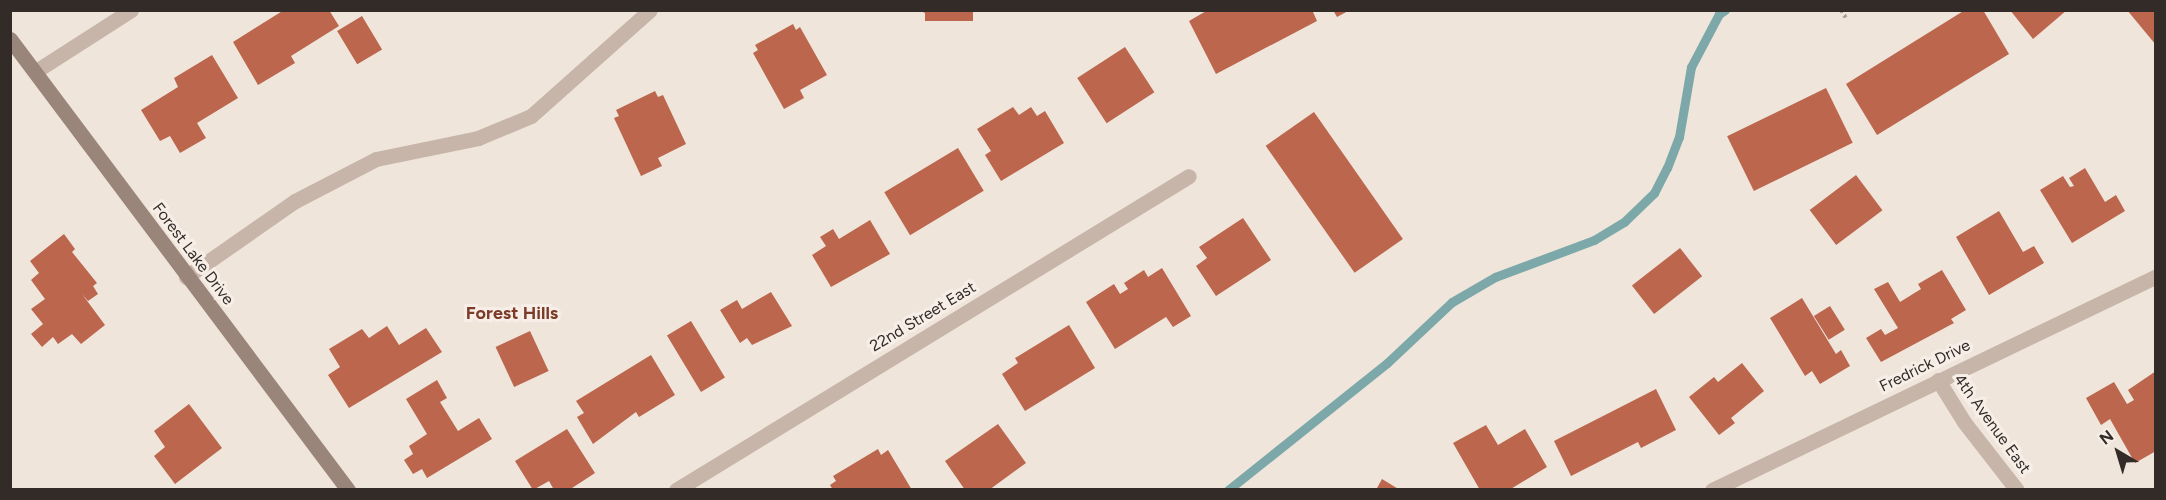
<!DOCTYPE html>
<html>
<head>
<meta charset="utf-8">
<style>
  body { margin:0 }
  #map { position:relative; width:2166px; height:500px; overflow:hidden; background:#efe5db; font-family:Figtree,sans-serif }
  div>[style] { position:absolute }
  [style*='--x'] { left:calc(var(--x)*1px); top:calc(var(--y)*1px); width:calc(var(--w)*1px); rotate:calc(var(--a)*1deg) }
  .stream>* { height:9px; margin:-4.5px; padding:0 4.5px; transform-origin:4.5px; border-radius:4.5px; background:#7ca8a9 }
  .building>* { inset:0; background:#bb664d; transform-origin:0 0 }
  .path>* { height:4px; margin-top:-2px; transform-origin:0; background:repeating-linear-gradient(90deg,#b19f92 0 3px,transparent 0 6px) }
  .street>* { height:15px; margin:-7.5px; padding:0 7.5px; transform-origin:7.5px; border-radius:7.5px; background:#c6b5a8 }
  .secondary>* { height:15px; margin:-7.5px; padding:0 7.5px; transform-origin:7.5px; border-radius:7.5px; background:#99857a }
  span { translate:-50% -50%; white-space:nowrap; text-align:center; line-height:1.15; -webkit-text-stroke:6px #f7efe7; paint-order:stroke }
  .street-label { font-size:16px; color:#332b27 }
  .neighbourhood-label { font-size:18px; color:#7b3b28; font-weight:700 }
  .frame { position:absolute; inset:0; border:12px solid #332b27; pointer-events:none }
  .north { position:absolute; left:2088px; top:422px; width:60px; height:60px; -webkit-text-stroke:4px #f7efe7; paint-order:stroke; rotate:322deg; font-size:16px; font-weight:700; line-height:24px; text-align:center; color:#332b27 }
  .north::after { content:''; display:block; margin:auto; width:21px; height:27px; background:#332b27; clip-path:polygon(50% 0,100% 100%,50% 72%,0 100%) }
</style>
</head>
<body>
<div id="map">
  <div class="stream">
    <i style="--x:1228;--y:490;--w:203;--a:-38.6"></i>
    <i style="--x:1387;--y:363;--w:89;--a:-43.2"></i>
    <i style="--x:1452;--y:302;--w:50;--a:-30.2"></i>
    <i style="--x:1495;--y:277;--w:106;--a:-20.5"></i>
    <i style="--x:1594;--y:240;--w:35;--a:-31"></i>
    <i style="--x:1624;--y:222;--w:42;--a:-44"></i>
    <i style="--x:1654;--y:193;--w:28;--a:-63"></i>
    <i style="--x:1667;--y:168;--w:33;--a:-69"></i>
    <i style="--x:1679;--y:137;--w:71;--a:-80.3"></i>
    <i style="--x:1691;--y:67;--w:60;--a:-62.2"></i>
    <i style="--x:1719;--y:14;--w:7;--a:-34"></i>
  </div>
  <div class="building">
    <i style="clip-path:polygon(284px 10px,329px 10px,339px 26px,291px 56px,295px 63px,258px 85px,233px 42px)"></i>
    <i style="clip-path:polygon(919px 10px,973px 10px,973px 21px,925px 21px,925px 13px)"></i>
    <i style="clip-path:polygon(1208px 10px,1317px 10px,1313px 12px,1317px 21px,1216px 74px,1189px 21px)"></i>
    <i style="clip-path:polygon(1333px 10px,1350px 10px,1337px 17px)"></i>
    <i style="clip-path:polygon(1965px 10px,1983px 10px,2009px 54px,1877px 135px,1846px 84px)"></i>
    <i style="clip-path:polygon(2010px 10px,2067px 10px,2033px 39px)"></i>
    <i style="clip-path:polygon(2127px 10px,2156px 10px,2156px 45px)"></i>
    <i style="left:362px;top:16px;width:39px;height:29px;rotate:59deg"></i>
    <i style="clip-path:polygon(793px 24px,796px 30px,800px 27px,827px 75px,800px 90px,804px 98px,784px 109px,753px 53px,758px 50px,755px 45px)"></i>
    <i style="left:1125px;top:47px;width:54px;height:57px;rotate:57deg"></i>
    <i style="clip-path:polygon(212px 55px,238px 98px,197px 123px,206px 138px,180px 153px,170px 136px,160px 141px,141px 110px,178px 87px,174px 78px)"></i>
    <i style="left:1826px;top:88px;width:61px;height:110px;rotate:64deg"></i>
    <i style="clip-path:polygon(655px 91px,658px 97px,663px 95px,686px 144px,658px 158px,662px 166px,641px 176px,614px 118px,619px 116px,616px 110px)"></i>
    <i style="clip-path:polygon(1013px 107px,1019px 115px,1031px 107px,1037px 116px,1045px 111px,1064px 143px,1001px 181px,985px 155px,991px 151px,977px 129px)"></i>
    <i style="left:1314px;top:112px;width:155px;height:59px;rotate:55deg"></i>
    <i style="left:958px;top:148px;width:50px;height:86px;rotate:59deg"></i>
    <i style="clip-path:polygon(2085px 168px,2105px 202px,2116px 195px,2125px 211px,2072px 243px,2040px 190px,2063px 176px,2070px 187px,2074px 186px,2069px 178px)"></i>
    <i style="left:1856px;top:175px;width:44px;height:58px;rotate:53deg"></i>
    <i style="clip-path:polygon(1999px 211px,2023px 252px,2034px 246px,2044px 263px,1989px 295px,1956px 237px)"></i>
    <i style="clip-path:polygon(1243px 218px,1271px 260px,1216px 296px,1196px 266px,1207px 258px,1199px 247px)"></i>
    <i style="clip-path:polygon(870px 220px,890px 254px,831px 287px,812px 255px,826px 246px,820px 237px,833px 229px,839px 239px)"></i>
    <i style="clip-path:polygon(64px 234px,75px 249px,72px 252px,97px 283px,93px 286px,98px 294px,88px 301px,82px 294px,105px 325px,81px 344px,72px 334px,58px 344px,53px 337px,42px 347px,31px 334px,43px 324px,31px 309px,45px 299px,31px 280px,39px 273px,30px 261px)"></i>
    <i style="left:1680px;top:248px;width:36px;height:61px;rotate:52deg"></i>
    <i style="clip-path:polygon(1162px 268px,1191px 316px,1173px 327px,1166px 317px,1115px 349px,1086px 302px,1114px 284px,1120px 294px,1128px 289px,1124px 283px,1144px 270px,1148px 277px)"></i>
    <i style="clip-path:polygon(1942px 270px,1966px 310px,1951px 319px,1954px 323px,1881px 362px,1866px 338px,1881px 329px,1885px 335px,1898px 328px,1874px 289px,1888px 282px,1900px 302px,1921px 289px,1918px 284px)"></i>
    <i style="clip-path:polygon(771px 292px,792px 326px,752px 345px,747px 338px,740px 343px,720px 310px,737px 300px,742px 309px)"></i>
    <i style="clip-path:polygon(1802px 298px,1836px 354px,1841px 350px,1850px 366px,1820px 384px,1812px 371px,1805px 376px,1770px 318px)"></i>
    <i style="left:1830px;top:306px;width:28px;height:19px;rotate:58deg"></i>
    <i style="left:691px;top:321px;width:66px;height:28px;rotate:59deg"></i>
    <i style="clip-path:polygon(1069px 325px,1095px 368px,1025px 411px,1002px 374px,1018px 363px,1015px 358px)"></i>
    <i style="clip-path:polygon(387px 326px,399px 345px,426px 328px,442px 352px,349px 408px,328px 375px,340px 367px,329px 349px,362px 329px,369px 338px)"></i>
    <i style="left:530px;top:331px;width:44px;height:38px;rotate:65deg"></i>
    <i style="clip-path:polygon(651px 355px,675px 395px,639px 417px,636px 412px,593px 444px,577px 417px,584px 413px,576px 401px)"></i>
    <i style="clip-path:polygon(1742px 363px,1764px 391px,1731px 418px,1735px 423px,1719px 435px,1689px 397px,1714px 377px,1718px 382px)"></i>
    <i style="clip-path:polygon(2156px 371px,2156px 451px,2135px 463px,2110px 419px,2101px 425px,2086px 398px,2114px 382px,2127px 404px,2134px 400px,2128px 390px)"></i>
    <i style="clip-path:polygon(437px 380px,447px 398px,440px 402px,458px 431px,479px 418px,492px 439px,427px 478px,422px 469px,413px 474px,404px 460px,413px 454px,409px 446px,427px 434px,406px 399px)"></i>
    <i style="clip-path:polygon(1656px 389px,1676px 430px,1641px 448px,1638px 442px,1571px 476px,1554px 441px)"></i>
    <i style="clip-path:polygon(189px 404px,222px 448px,175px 484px,154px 456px,165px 447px,154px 431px)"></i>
    <i style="clip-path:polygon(998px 424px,1026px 463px,989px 490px,965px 490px,945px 461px)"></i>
    <i style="clip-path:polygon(1486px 425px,1498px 445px,1525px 429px,1547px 467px,1509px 490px,1480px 490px,1453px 443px)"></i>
    <i style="clip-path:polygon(567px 429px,595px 473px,569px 490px,554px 490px,549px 481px,533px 490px,515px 461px)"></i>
    <i style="clip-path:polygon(878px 449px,881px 455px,888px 450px,912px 490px,833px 490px,830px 485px,836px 481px,833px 476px)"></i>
    <i style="clip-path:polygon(1382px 479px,1400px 490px,1376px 490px)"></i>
  </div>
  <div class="path">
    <i style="--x:1841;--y:10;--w:9;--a:58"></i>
  </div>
  <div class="street">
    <i style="--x:36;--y:71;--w:113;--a:-32.7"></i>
    <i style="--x:186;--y:277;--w:133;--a:-34.9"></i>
    <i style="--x:295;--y:201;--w:91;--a:-27.4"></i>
    <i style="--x:376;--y:159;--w:104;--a:-11.6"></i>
    <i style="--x:478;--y:138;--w:57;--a:-22.5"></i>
    <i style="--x:531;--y:116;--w:159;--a:-41.7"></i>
    <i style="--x:1938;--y:380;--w:49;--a:58.2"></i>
    <i style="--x:1964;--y:422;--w:86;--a:52.1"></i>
    <i style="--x:676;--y:490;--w:601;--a:-31.47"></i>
    <i style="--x:1712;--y:490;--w:493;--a:-25.7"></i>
  </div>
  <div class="secondary">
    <i style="--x:10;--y:39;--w:564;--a:53.15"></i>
  </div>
  <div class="street-label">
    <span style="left:193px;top:254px;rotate:53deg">Forest Lake Drive</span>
    <span style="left:923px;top:317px;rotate:-31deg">22nd Street East</span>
    <span style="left:1925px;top:366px;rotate:-26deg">Fredrick Drive</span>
    <span style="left:1992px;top:424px;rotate:54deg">4th Avenue East</span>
  </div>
  <div class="neighbourhood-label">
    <span style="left:512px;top:313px">Forest Hills</span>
  </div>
  <div class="frame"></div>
  <div class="north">N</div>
</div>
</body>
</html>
